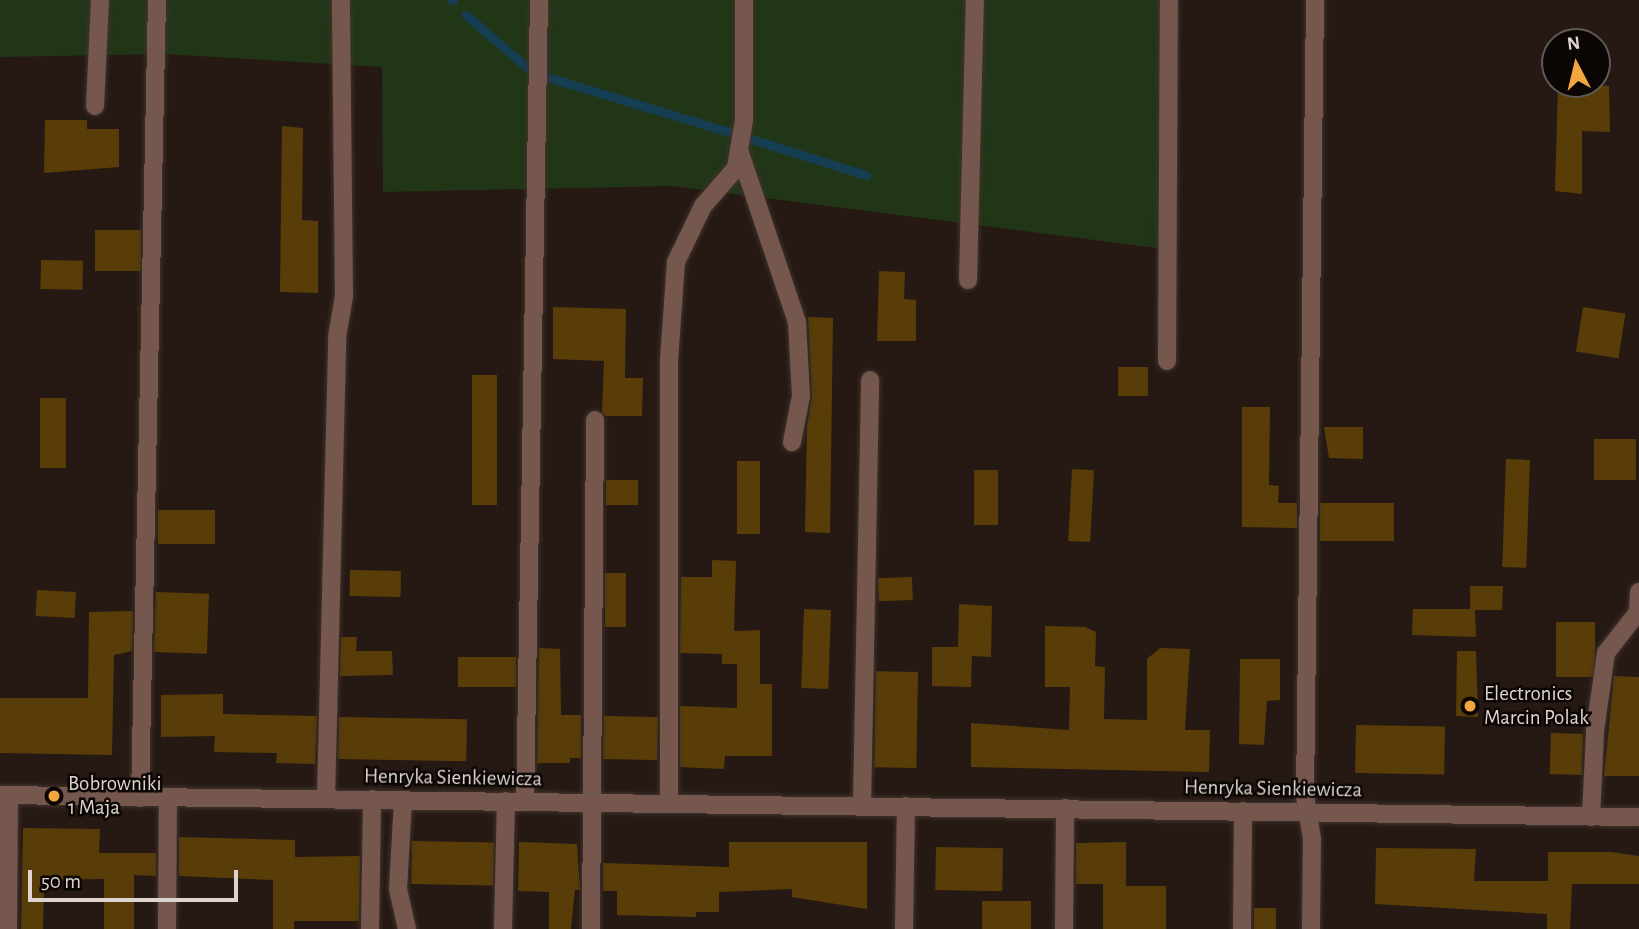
<!DOCTYPE html>
<html>
<head>
<meta charset="utf-8">
<style>
  body { margin:0 }
  #map { position:relative; width:1639px; height:929px; overflow:hidden; background:#261913; font-family:"Alegreya Sans",sans-serif }
  div>[style] { position:absolute }
  [style*='--x'] { left:calc(var(--x)*1px); top:calc(var(--y)*1px); width:calc(var(--w)*1px); rotate:calc(var(--a)*1deg) }
  .green>* { inset:0; background:#213617 }
  .stream>* { height:9px; margin:-4.5px; padding:0 4.5px; transform-origin:4.5px; border-radius:4.5px; background:#163e52 }
  .building>* { inset:0; background:#593d08; transform-origin:0 0 }
  .roads { filter:drop-shadow(0 0 2px #40332d) drop-shadow(0 0 2px #40332d) }
  .minor>* { height:18px; margin:-9px; padding:0 9px; transform-origin:9px; border-radius:9px; background:#75574e }
  .dots>* { width:19px; height:19px; translate:-50% -50%; box-sizing:border-box; border:4px solid #0b0604; border-radius:50% }
  span { translate:-50% -50%; white-space:nowrap; text-align:center; line-height:1.15; -webkit-text-stroke:5px #0b0604; paint-order:stroke }
  .poi-label { font-size:21px; color:#ddd4cf }
  .left { translate:0 -50%; text-align:left }
  .street-label { font-size:21px; color:#ddd4cf }
  .north { position:absolute; left:1541px; top:28px; width:70px; height:70px; box-sizing:border-box; background:#0b0604; border:2px solid #5f5855; border-radius:50%; rotate:353deg; font-size:19px; font-weight:700; line-height:28px; text-align:center; color:#ddd4cf }
  .north::after { content:''; display:block; margin:auto; width:24px; height:32px; background:#f1a640; clip-path:polygon(50% 0,100% 100%,50% 72%,0 100%) }
  .scale { position:absolute; left:28px; top:870px; width:210px; height:32px; box-sizing:border-box; border:4px solid #ddd4cf; border-top:0; padding-left:9px; font-size:21px; line-height:24px; white-space:nowrap; color:#ddd4cf; -webkit-text-stroke:5px #0b0604; paint-order:stroke }
</style>
</head>
<body>
<div id="map">
  <div class="green">
    <i style="clip-path:polygon(0 0,1174px 0,1165px 249px,672px 186px,383px 192px,382px 67px,164px 54px,0 57px)"></i>
  </div>
  <div class="stream">
    <i style="--x:452;--y:0;--w:1;--a:0"></i>
    <i style="--x:466;--y:15;--w:86;--a:40.7"></i>
    <i style="--x:547;--y:77;--w:193;--a:16.8"></i>
    <i style="--x:751;--y:139;--w:121;--a:17.4"></i>
  </div>
  <div class="building">
    <i style="clip-path:polygon(1558px 84px,1609px 86px,1610px 132px,1582px 131px,1582px 194px,1555px 191px)"></i>
    <i style="clip-path:polygon(45px 120px,87px 120px,87px 129px,119px 129px,119px 167px,44px 173px)"></i>
    <i style="clip-path:polygon(282px 126px,303px 128px,302px 220px,318px 221px,318px 293px,280px 292px)"></i>
    <i style="left:95px;top:230px;width:46px;height:41px"></i>
    <i style="left:41px;top:260px;width:42px;height:29px;rotate:1deg"></i>
    <i style="clip-path:polygon(879px 271px,905px 272px,904px 299px,916px 300px,916px 341px,877px 341px)"></i>
    <i style="clip-path:polygon(553px 307px,626px 309px,625px 378px,643px 378px,642px 416px,605px 416px,602px 412px,604px 361px,553px 359px)"></i>
    <i style="left:1583px;top:307px;width:43px;height:45px;rotate:9deg"></i>
    <i style="clip-path:polygon(808px 317px,833px 318px,830px 533px,805px 532px,807px 427px,812px 396px)"></i>
    <i style="left:1148px;top:367px;width:29px;height:30px;rotate:90deg"></i>
    <i style="left:472px;top:375px;width:25px;height:130px"></i>
    <i style="left:40px;top:398px;width:26px;height:70px"></i>
    <i style="clip-path:polygon(1242px 407px,1270px 407px,1269px 485px,1279px 486px,1278px 503px,1297px 503px,1297px 528px,1242px 527px)"></i>
    <i style="clip-path:polygon(1324px 427px,1363px 427px,1363px 459px,1329px 458px)"></i>
    <i style="left:1594px;top:439px;width:42px;height:41px"></i>
    <i style="left:1506px;top:459px;width:24px;height:108px;rotate:2deg"></i>
    <i style="left:737px;top:461px;width:23px;height:73px"></i>
    <i style="left:1072px;top:469px;width:22px;height:72px;rotate:3deg"></i>
    <i style="left:974px;top:470px;width:24px;height:55px"></i>
    <i style="left:606px;top:480px;width:32px;height:25px"></i>
    <i style="left:1320px;top:503px;width:74px;height:38px"></i>
    <i style="left:158px;top:510px;width:57px;height:34px"></i>
    <i style="clip-path:polygon(712px 560px,736px 561px,734px 631px,760px 630px,760px 684px,772px 684px,772px 756px,725px 756px,724px 769px,680px 767px,680px 706px,737px 708px,737px 664px,722px 664px,722px 654px,680px 653px,681px 577px,712px 577px)"></i>
    <i style="left:350px;top:570px;width:51px;height:26px;rotate:1deg"></i>
    <i style="left:605px;top:573px;width:21px;height:54px"></i>
    <i style="left:912px;top:577px;width:23px;height:34px;rotate:88deg"></i>
    <i style="clip-path:polygon(1470px 586px,1503px 586px,1502px 610px,1475px 610px,1476px 637px,1412px 635px,1413px 609px,1470px 609px)"></i>
    <i style="left:37px;top:590px;width:39px;height:26px;rotate:3deg"></i>
    <i style="left:156px;top:592px;width:53px;height:60px;rotate:2deg"></i>
    <i style="clip-path:polygon(959px 604px,992px 606px,991px 657px,972px 656px,971px 687px,932px 686px,932px 647px,958px 647px)"></i>
    <i style="left:804px;top:609px;width:27px;height:79px;rotate:2deg"></i>
    <i style="clip-path:polygon(133px 611px,132px 651px,114px 655px,112px 755px,0 753px,0 698px,88px 698px,89px 612px)"></i>
    <i style="left:1556px;top:622px;width:39px;height:55px"></i>
    <i style="clip-path:polygon(1045px 626px,1085px 627px,1096px 632px,1095px 666px,1105px 667px,1104px 719px,1147px 720px,1147px 659px,1160px 648px,1190px 649px,1185px 730px,1210px 730px,1209px 772px,971px 767px,971px 723px,1069px 730px,1070px 687px,1045px 687px)"></i>
    <i style="clip-path:polygon(341px 637px,357px 637px,356px 651px,392px 651px,393px 675px,340px 676px)"></i>
    <i style="clip-path:polygon(539px 648px,560px 649px,561px 715px,581px 715px,581px 758px,570px 758px,570px 763px,537px 763px)"></i>
    <i style="clip-path:polygon(1457px 651px,1476px 651px,1478px 717px,1456px 716px)"></i>
    <i style="left:458px;top:657px;width:58px;height:30px"></i>
    <i style="clip-path:polygon(1240px 659px,1280px 659px,1280px 700px,1267px 701px,1264px 745px,1239px 744px)"></i>
    <i style="left:918px;top:672px;width:96px;height:42px;rotate:91deg"></i>
    <i style="clip-path:polygon(1614px 676px,1639px 677px,1639px 776px,1604px 776px)"></i>
    <i style="clip-path:polygon(223px 694px,223px 714px,317px 716px,315px 764px,276px 763px,277px 753px,214px 752px,215px 736px,161px 737px,161px 695px)"></i>
    <i style="left:604px;top:716px;width:54px;height:43px;rotate:1deg"></i>
    <i style="left:339px;top:717px;width:128px;height:42px;rotate:1deg"></i>
    <i style="left:1356px;top:725px;width:89px;height:48px;rotate:1deg"></i>
    <i style="left:1551px;top:733px;width:32px;height:41px;rotate:2deg"></i>
    <i style="clip-path:polygon(23px 828px,100px 829px,99px 853px,156px 853px,156px 876px,134px 875px,134px 929px,104px 929px,104px 879px,44px 880px,43px 929px,21px 929px)"></i>
    <i style="clip-path:polygon(179px 837px,295px 840px,295px 857px,360px 856px,359px 921px,294px 921px,294px 929px,273px 929px,273px 880px,179px 876px)"></i>
    <i style="left:412px;top:841px;width:82px;height:43px;rotate:1deg"></i>
    <i style="clip-path:polygon(519px 842px,577px 844px,580px 890px,575px 890px,571px 929px,549px 929px,549px 892px,518px 891px)"></i>
    <i style="clip-path:polygon(729px 842px,867px 842px,867px 909px,792px 897px,792px 889px,719px 892px,719px 912px,696px 912px,696px 917px,617px 915px,617px 891px,603px 891px,603px 863px,729px 867px)"></i>
    <i style="clip-path:polygon(1126px 842px,1126px 886px,1166px 886px,1166px 929px,1103px 929px,1103px 884px,1076px 884px,1076px 843px)"></i>
    <i style="left:936px;top:847px;width:67px;height:43px;rotate:1deg"></i>
    <i style="clip-path:polygon(1376px 848px,1476px 849px,1474px 881px,1548px 881px,1548px 852px,1611px 852px,1639px 856px,1639px 884px,1572px 884px,1570px 929px,1547px 929px,1547px 914px,1375px 904px)"></i>
    <i style="left:982px;top:901px;width:49px;height:28px"></i>
    <i style="left:1254px;top:908px;width:22px;height:21px"></i>
  </div>
  <div class="roads">
    <div class="minor">
      <i style="--x:95;--y:106;--w:106;--a:-87.3"></i>
      <i style="--x:739;--y:150;--w:182;--a:71.4"></i>
      <i style="--x:797;--y:322;--w:74;--a:86.9"></i>
      <i style="--x:801;--y:396;--w:47;--a:101.1"></i>
      <i style="--x:968;--y:280;--w:280;--a:-88.6"></i>
      <i style="--x:1167;--y:361;--w:361;--a:-89.7"></i>
      <i style="--x:0;--y:795;--w:1639;--a:0.77"></i>
      <i style="--x:140;--y:798;--w:798;--a:-88.78"></i>
      <i style="--x:326;--y:799;--w:462;--a:-88.6"></i>
      <i style="--x:337;--y:337;--w:42;--a:-80.3"></i>
      <i style="--x:344;--y:296;--w:296;--a:-90.6"></i>
      <i style="--x:403;--y:800;--w:89;--a:93.2"></i>
      <i style="--x:398;--y:889;--w:41;--a:77.3"></i>
      <i style="--x:525;--y:802;--w:802;--a:-89"></i>
      <i style="--x:669;--y:803;--w:442;--a:-90"></i>
      <i style="--x:669;--y:361;--w:99;--a:-86"></i>
      <i style="--x:676;--y:262;--w:62;--a:-64.3"></i>
      <i style="--x:703;--y:206;--w:50;--a:-49"></i>
      <i style="--x:736;--y:168;--w:49;--a:-80.5"></i>
      <i style="--x:744;--y:120;--w:120;--a:-90"></i>
      <i style="--x:862;--y:805;--w:425;--a:-88.9"></i>
      <i style="--x:1591;--y:817;--w:86;--a:-87.3"></i>
      <i style="--x:1595;--y:731;--w:79;--a:-82"></i>
      <i style="--x:1606;--y:653;--w:52;--a:-52"></i>
      <i style="--x:1638;--y:612;--w:20;--a:-87"></i>
      <i style="--x:8;--y:929;--w:134;--a:-89.6"></i>
      <i style="--x:167;--y:929;--w:130;--a:-89.6"></i>
      <i style="--x:370;--y:929;--w:130;--a:-89.1"></i>
      <i style="--x:503;--y:929;--w:128;--a:-88.7"></i>
      <i style="--x:591;--y:929;--w:509;--a:-89.55"></i>
      <i style="--x:904;--y:929;--w:123;--a:-89.1"></i>
      <i style="--x:1064;--y:929;--w:121;--a:-89.5"></i>
      <i style="--x:1242;--y:929;--w:118;--a:-89.5"></i>
      <i style="--x:1311;--y:929;--w:90;--a:-89.4"></i>
      <i style="--x:1312;--y:839;--w:44;--a:-99.2"></i>
      <i style="--x:1305;--y:796;--w:796;--a:-89.28"></i>
    </div>
  </div>
  <div class="dots">
    <i style="left:1470px;top:706px;background:#f1a640"></i>
    <i style="left:54px;top:796px;background:#f1a640"></i>
  </div>
  <div class="poi-label">
    <span class="left" style="left:1484px;top:706px">Electronics<br>Marcin Polak</span>
    <span class="left" style="left:68px;top:796px">Bobrowniki<br>1 Maja</span>
  </div>
  <div class="street-label">
    <span style="left:453px;top:778px;rotate:1deg">Henryka Sienkiewicza</span>
    <span style="left:1273px;top:789px;rotate:1deg">Henryka Sienkiewicza</span>
  </div>
  <div class="north">N</div>
  <div class="scale">50 m</div>
</div>
</body>
</html>
